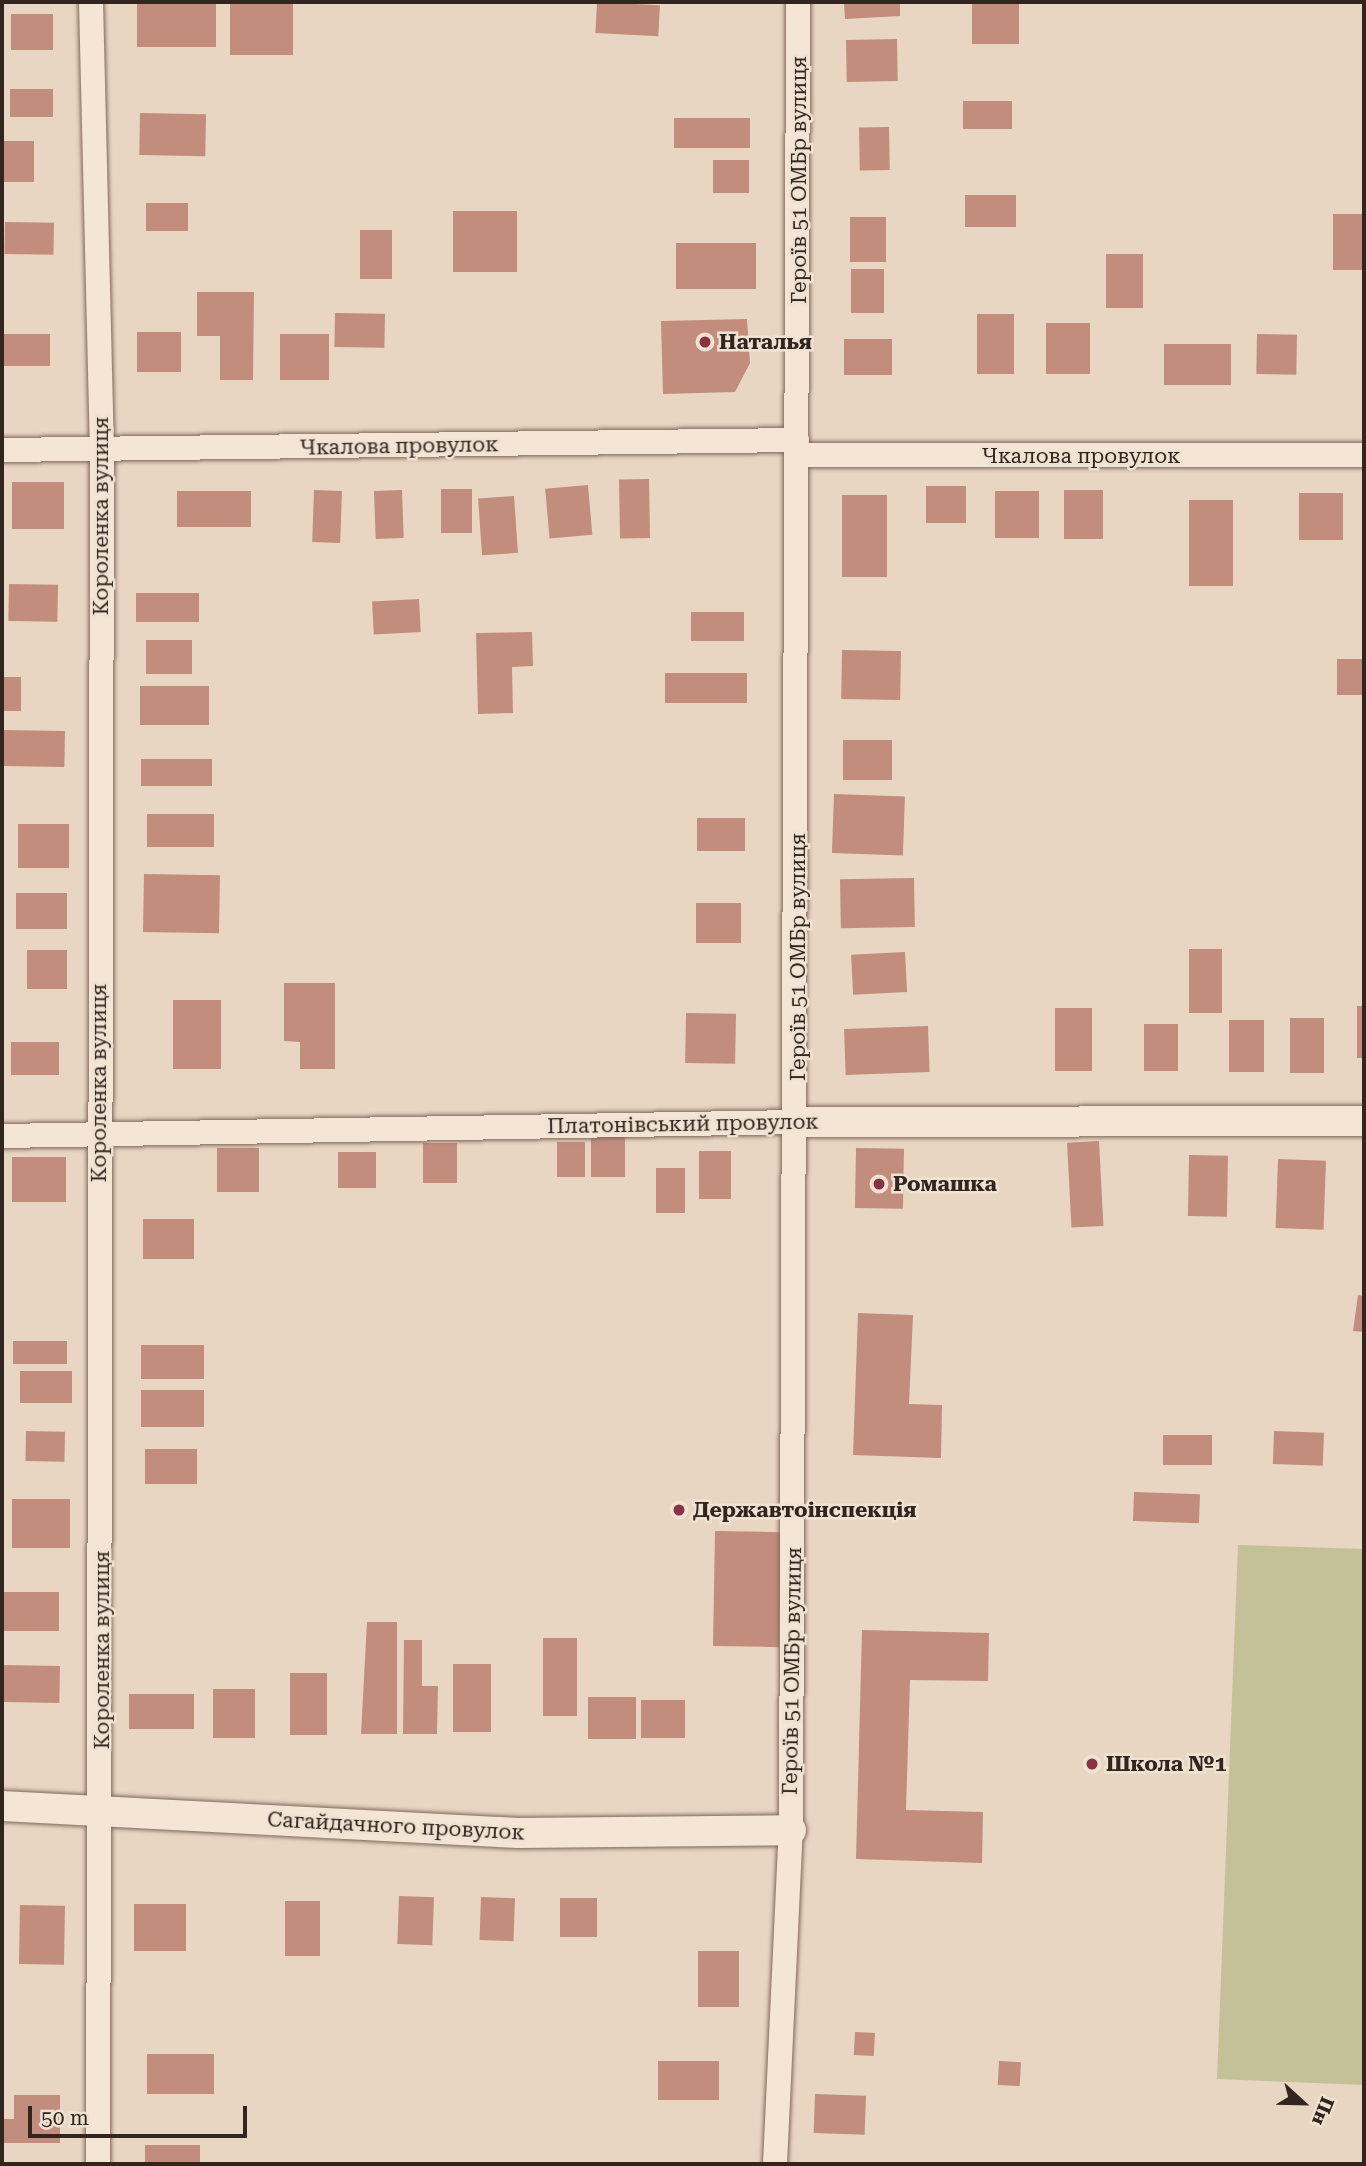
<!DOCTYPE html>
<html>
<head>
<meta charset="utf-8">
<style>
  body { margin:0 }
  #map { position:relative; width:1366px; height:2166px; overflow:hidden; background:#e8d6c3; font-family:"Roboto Serif",serif }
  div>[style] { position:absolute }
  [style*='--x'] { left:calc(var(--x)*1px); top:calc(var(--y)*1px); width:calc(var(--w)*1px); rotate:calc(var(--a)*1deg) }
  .green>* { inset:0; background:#c4c199 }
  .building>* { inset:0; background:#c28d7d; transform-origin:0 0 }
  .roads { filter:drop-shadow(0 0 2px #80685c) drop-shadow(0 0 2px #80685c) }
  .minor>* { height:24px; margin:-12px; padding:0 12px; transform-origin:12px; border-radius:12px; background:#f4e5d5 }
  .tertiary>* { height:30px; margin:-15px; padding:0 15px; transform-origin:15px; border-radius:15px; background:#f4e5d5 }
  .dots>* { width:19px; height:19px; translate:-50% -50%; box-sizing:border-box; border:4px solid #f0e2d2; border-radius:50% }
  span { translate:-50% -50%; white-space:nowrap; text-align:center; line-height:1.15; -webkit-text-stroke:5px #f0e2d2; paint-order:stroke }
  .street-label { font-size:21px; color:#32241e }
  .poi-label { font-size:21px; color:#32241e; font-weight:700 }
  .left { translate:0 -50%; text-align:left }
  .frame { position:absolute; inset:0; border:4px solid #32241e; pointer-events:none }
  .north { position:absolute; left:1268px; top:2068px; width:70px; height:70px; -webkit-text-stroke:5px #f0e2d2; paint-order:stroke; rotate:112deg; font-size:19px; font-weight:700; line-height:28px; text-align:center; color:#32241e }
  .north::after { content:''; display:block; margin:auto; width:24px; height:32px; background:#32241e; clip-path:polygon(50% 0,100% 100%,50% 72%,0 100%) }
  .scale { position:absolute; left:28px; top:2106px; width:219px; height:32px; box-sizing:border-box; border:4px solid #32241e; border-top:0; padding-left:9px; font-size:21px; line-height:24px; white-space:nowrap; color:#32241e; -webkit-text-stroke:5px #f0e2d2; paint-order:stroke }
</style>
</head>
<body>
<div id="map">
  <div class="green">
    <i style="clip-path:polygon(1238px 1545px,1364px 1549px,1364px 2085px,1217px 2079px)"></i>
  </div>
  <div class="building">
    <i style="left:137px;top:2px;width:79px;height:45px"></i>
    <i style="left:230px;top:2px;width:63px;height:53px"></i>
    <i style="left:597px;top:2px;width:63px;height:31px;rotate:3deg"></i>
    <i style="clip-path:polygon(844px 2px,900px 2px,900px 16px,845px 19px)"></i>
    <i style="left:972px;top:2px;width:47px;height:42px"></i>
    <i style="left:11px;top:14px;width:42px;height:36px"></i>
    <i style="left:897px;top:39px;width:42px;height:51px;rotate:89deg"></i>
    <i style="left:10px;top:89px;width:43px;height:28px"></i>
    <i style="left:1012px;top:101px;width:28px;height:49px;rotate:90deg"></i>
    <i style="left:140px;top:113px;width:66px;height:42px;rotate:1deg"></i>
    <i style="left:674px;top:118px;width:76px;height:30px"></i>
    <i style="left:889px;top:127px;width:43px;height:30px;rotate:89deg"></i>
    <i style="left:2px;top:141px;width:32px;height:41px"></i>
    <i style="left:713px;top:160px;width:36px;height:33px"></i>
    <i style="left:1016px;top:195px;width:32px;height:51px;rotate:90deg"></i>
    <i style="left:146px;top:203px;width:42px;height:28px"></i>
    <i style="left:453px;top:211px;width:64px;height:61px"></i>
    <i style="left:1333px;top:214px;width:31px;height:56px"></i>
    <i style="left:850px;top:217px;width:36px;height:45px"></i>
    <i style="left:5px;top:222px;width:49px;height:32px;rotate:1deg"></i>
    <i style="left:360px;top:230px;width:32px;height:49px"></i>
    <i style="left:676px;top:243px;width:80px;height:46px"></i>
    <i style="left:1106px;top:254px;width:37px;height:54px"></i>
    <i style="left:851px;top:269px;width:33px;height:44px"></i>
    <i style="clip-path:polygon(197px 292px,254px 292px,253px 380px,220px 380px,220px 336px,197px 336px)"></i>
    <i style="left:335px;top:313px;width:50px;height:34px;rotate:1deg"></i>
    <i style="left:977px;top:314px;width:37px;height:60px"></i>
    <i style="clip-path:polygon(747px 319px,750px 363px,735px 392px,663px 394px,661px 321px)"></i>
    <i style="left:1046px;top:323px;width:44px;height:51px"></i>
    <i style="left:137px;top:332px;width:44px;height:40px"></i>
    <i style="left:2px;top:334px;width:48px;height:32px"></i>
    <i style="left:280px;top:334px;width:49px;height:46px"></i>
    <i style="left:1257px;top:334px;width:40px;height:40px;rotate:1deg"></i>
    <i style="left:844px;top:339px;width:48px;height:36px"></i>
    <i style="left:1164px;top:344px;width:67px;height:41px"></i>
    <i style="left:649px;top:479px;width:59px;height:30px;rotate:89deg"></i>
    <i style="left:12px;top:482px;width:52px;height:47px"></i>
    <i style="left:588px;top:485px;width:50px;height:43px;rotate:85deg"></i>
    <i style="left:926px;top:486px;width:40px;height:37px"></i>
    <i style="left:441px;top:489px;width:31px;height:44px"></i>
    <i style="left:314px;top:490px;width:28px;height:52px;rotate:2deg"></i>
    <i style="left:402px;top:490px;width:48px;height:28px;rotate:88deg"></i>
    <i style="left:1064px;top:490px;width:39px;height:49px"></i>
    <i style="left:177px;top:491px;width:74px;height:36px"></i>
    <i style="left:995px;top:491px;width:44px;height:47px"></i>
    <i style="left:1299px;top:493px;width:44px;height:47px"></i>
    <i style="left:842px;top:495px;width:45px;height:82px"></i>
    <i style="left:514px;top:496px;width:57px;height:36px;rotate:86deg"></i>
    <i style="left:1189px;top:500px;width:44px;height:86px"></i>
    <i style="left:9px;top:584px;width:49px;height:37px;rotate:1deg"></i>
    <i style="left:136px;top:593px;width:63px;height:29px"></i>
    <i style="left:419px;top:599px;width:33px;height:47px;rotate:87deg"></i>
    <i style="left:691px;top:612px;width:53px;height:29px"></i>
    <i style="clip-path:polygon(532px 632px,533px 666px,512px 667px,513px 713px,478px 714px,476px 633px)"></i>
    <i style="left:146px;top:640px;width:46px;height:34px"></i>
    <i style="left:842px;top:650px;width:59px;height:49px;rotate:1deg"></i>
    <i style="left:1337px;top:659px;width:27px;height:36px"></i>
    <i style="left:665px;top:673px;width:82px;height:30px"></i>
    <i style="left:2px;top:677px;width:19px;height:34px"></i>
    <i style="left:140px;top:686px;width:69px;height:39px"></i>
    <i style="left:3px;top:730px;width:62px;height:36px;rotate:1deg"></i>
    <i style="left:843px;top:740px;width:49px;height:40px"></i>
    <i style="left:141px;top:759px;width:71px;height:27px"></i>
    <i style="left:834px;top:794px;width:71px;height:59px;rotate:2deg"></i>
    <i style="left:147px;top:814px;width:67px;height:33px"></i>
    <i style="left:697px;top:818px;width:48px;height:33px"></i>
    <i style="left:18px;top:824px;width:51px;height:44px"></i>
    <i style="left:144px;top:874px;width:76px;height:58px;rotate:1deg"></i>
    <i style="left:914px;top:878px;width:49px;height:74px;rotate:89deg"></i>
    <i style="left:16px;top:893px;width:51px;height:36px"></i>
    <i style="left:696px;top:903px;width:45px;height:40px"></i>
    <i style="left:1189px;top:949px;width:33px;height:64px"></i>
    <i style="left:27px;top:950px;width:40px;height:39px"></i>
    <i style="left:905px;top:952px;width:40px;height:54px;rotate:87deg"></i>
    <i style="clip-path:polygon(284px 983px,335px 983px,335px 1069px,300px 1069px,300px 1042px,284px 1041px)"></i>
    <i style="left:173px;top:1000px;width:48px;height:69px"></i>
    <i style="left:1357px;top:1006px;width:7px;height:52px"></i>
    <i style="left:1055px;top:1008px;width:37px;height:63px"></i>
    <i style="left:686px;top:1013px;width:50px;height:50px;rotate:1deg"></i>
    <i style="left:1290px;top:1018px;width:34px;height:55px"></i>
    <i style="left:1229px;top:1020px;width:35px;height:52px"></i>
    <i style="left:1144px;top:1024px;width:34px;height:47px"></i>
    <i style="left:928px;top:1026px;width:46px;height:84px;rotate:88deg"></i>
    <i style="left:11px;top:1042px;width:48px;height:33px"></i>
    <i style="left:591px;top:1133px;width:34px;height:44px"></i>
    <i style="left:1099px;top:1141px;width:85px;height:32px;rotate:87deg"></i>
    <i style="left:585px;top:1142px;width:35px;height:28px;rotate:90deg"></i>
    <i style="left:423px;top:1143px;width:34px;height:40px"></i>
    <i style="left:217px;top:1148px;width:42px;height:44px"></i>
    <i style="left:856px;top:1148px;width:48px;height:60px;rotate:1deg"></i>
    <i style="left:699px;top:1151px;width:32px;height:48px"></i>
    <i style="left:338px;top:1152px;width:38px;height:36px"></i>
    <i style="left:1189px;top:1155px;width:39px;height:61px;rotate:1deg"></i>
    <i style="left:12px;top:1157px;width:54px;height:45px"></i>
    <i style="left:1278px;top:1159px;width:48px;height:69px;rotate:2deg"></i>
    <i style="left:656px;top:1168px;width:29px;height:45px"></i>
    <i style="left:143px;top:1219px;width:51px;height:40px"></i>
    <i style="clip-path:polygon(1358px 1295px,1364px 1296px,1364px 1332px,1353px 1331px)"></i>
    <i style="clip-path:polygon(858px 1313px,913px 1315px,909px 1404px,942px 1405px,941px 1458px,853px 1455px)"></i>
    <i style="left:13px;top:1341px;width:54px;height:23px"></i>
    <i style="left:141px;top:1345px;width:63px;height:34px"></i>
    <i style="left:20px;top:1371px;width:52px;height:32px"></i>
    <i style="left:141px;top:1390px;width:63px;height:37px"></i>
    <i style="left:26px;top:1431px;width:39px;height:30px;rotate:1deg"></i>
    <i style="left:1274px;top:1431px;width:50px;height:33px;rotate:2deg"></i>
    <i style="left:1212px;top:1435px;width:30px;height:49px;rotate:90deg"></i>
    <i style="left:145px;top:1449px;width:52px;height:35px"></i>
    <i style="left:1134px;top:1492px;width:66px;height:29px;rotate:2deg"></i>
    <i style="left:12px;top:1499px;width:58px;height:49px"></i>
    <i style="left:715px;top:1531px;width:66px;height:115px;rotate:1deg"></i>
    <i style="left:2px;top:1592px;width:57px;height:39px"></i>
    <i style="clip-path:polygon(367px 1622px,397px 1622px,397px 1734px,361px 1734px)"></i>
    <i style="clip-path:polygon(862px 1630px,989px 1633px,988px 1681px,910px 1680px,906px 1810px,983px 1812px,982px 1863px,856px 1859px)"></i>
    <i style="left:577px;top:1638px;width:78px;height:34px;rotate:90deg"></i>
    <i style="clip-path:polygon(404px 1640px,422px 1640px,422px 1686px,438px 1686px,437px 1734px,403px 1734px)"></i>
    <i style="left:453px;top:1664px;width:38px;height:68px"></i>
    <i style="left:3px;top:1665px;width:57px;height:37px;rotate:1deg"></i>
    <i style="left:290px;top:1673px;width:37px;height:62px"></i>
    <i style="left:213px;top:1689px;width:42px;height:49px"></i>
    <i style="left:129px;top:1694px;width:65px;height:35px"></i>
    <i style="left:588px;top:1697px;width:48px;height:42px"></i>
    <i style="left:641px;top:1700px;width:44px;height:38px"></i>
    <i style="left:399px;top:1896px;width:35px;height:48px;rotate:2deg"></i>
    <i style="left:481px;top:1897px;width:34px;height:43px;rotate:2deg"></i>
    <i style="left:560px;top:1898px;width:37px;height:39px"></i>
    <i style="left:285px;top:1901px;width:35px;height:55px"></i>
    <i style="left:134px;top:1904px;width:52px;height:47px"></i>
    <i style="left:20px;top:1905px;width:45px;height:59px;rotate:1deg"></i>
    <i style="left:739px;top:1951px;width:56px;height:41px;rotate:90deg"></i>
    <i style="left:855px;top:2032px;width:20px;height:23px;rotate:3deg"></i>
    <i style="left:147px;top:2054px;width:67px;height:40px"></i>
    <i style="left:658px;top:2061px;width:61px;height:39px"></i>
    <i style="left:999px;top:2061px;width:22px;height:24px;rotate:3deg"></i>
    <i style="left:815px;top:2094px;width:51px;height:39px;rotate:2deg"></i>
    <i style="clip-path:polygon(14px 2095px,60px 2095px,60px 2143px,2px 2143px,2px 2119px,14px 2119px)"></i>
    <i style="left:145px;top:2145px;width:55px;height:19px"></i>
  </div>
  <div class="roads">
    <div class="minor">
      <i style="--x:91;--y:2;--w:448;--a:88.6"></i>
      <i style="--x:102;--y:450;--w:1714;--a:90.13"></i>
      <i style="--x:2;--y:450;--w:795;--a:-0.72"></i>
      <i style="--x:797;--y:455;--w:567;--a:0"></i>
      <i style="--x:2;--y:1136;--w:796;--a:-1.01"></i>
      <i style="--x:775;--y:2164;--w:334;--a:-87.3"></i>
      <i style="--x:791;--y:1830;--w:1828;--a:-89.78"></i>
    </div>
    <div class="tertiary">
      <i style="--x:798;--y:1122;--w:566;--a:-0.1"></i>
      <i style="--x:2;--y:1806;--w:517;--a:3"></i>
      <i style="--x:518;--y:1833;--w:273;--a:-0.6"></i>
    </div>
  </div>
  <div class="dots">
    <i style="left:705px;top:342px;background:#834"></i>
    <i style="left:879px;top:1184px;background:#834"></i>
    <i style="left:679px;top:1510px;background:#834"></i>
    <i style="left:1092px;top:1764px;background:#834"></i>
  </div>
  <div class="street-label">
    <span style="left:799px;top:180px;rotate:-90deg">Героїв 51 ОМБр вулиця</span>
    <span style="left:399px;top:446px;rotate:-1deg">Чкалова провулок</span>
    <span style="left:1081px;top:456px">Чкалова провулок</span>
    <span style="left:101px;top:516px;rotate:-90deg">Короленка вулиця</span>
    <span style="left:798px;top:957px;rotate:-90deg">Героїв 51 ОМБр вулиця</span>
    <span style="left:99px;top:1083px;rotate:-90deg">Короленка вулиця</span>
    <span style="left:683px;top:1124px;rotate:-1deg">Платонівський провулок</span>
    <span style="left:102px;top:1650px;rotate:-90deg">Короленка вулиця</span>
    <span style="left:792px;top:1671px;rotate:-89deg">Героїв 51 ОМБр вулиця</span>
    <span style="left:396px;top:1826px;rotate:3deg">Сагайдачного провулок</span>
  </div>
  <div class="poi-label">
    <span class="left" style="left:719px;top:342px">Наталья</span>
    <span class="left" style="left:893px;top:1184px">Ромашка</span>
    <span class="left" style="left:693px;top:1510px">Державтоінспекція</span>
    <span class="left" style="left:1106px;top:1764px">Школа №1</span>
  </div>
  <div class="frame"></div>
  <div class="north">Пн</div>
  <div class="scale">50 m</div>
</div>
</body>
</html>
